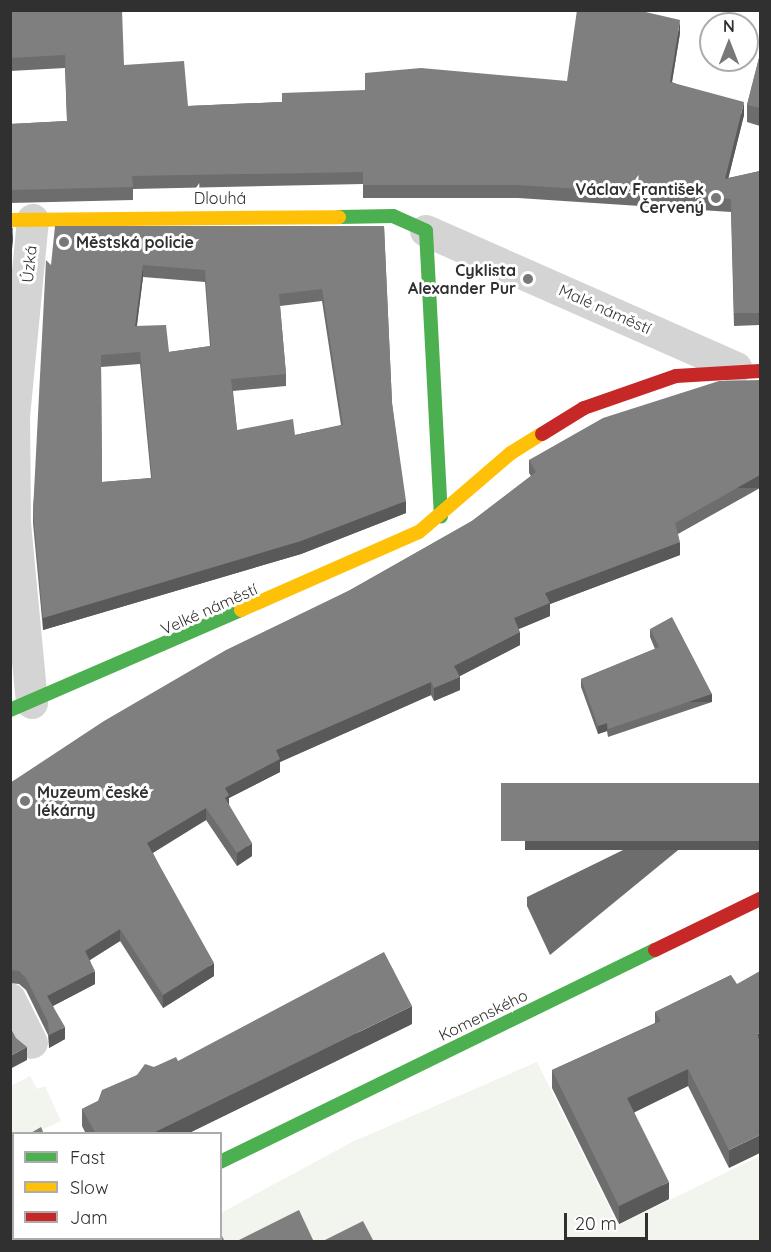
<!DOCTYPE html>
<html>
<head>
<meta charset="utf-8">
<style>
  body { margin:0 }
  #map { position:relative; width:771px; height:1252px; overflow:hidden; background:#fff; font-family:Quicksand,sans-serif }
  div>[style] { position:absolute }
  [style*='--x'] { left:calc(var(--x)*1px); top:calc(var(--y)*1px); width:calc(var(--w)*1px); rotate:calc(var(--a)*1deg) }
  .green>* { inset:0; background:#f1f5ed }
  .street>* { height:32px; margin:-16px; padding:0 16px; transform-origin:16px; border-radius:16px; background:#d4d4d4 }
  .fast>* { height:14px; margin:-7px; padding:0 7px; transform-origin:7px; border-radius:7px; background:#4caf50 }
  .slow>* { height:14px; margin:-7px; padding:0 7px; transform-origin:7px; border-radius:7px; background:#ffc107 }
  .jam>* { height:14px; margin:-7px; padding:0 7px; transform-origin:7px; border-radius:7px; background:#c62828 }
  .wall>* { inset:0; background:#6d6d6d }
  .shaded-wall>* { inset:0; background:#595959; transform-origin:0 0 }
  .building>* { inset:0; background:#7f7f7f; transform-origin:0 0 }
  .dots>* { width:16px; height:16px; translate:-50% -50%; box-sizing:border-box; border:3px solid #fff; border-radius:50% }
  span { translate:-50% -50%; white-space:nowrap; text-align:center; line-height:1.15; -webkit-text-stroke:6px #fff; paint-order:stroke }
  .poi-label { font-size:16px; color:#303030; font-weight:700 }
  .right { translate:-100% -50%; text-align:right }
  .left { translate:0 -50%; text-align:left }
  .street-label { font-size:16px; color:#303030 }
  .frame { position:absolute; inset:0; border:12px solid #303030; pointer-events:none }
  .legend { position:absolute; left:12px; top:1132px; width:210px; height:108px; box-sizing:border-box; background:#fff; border:2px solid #acacac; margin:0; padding:8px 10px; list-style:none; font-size:18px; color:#303030 }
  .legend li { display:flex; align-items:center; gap:12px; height:30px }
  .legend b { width:30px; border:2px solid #acacac }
  .north { position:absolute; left:699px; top:12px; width:60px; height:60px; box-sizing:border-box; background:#fff; border:2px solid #acacac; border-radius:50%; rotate:0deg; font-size:16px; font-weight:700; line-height:24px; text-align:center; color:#303030 }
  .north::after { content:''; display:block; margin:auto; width:21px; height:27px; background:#787878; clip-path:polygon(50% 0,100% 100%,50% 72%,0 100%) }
  .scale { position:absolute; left:564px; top:1213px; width:84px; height:27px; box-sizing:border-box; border:3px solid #303030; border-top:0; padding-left:8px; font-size:18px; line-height:21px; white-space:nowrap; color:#303030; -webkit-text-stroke:4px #fff; paint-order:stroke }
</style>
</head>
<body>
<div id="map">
  <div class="green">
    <i style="clip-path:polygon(537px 1062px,618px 1225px,760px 1156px,760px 1241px,215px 1242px,220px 1238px,221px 1213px,352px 1142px)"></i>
    <i style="clip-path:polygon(30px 1076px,37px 1089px,45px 1086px,61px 1121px,35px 1133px,14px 1134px,11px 1145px,11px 1086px)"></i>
  </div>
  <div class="street">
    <i style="--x:426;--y:231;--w:339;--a:23.8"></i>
    <i style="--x:32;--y:703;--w:180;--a:-95.4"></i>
    <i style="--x:15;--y:524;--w:107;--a:-90.5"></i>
    <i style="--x:14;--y:417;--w:198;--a:-84.5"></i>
    <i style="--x:10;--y:999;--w:49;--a:63.4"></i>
  </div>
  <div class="fast">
    <i style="--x:339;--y:217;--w:54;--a:-1.1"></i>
    <i style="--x:393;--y:216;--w:36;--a:24"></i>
    <i style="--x:426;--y:231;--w:286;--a:87"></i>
    <i style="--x:10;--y:710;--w:252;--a:-23.4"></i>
    <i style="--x:220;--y:1162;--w:484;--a:-26"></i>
  </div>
  <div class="slow">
    <i style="--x:10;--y:220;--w:329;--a:-0.5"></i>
    <i style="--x:241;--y:610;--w:194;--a:-23.7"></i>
    <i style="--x:419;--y:532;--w:121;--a:-40.7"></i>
    <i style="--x:511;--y:453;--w:36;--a:-32"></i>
  </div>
  <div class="jam">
    <i style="--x:542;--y:434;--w:49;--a:-31.8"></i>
    <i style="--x:584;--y:408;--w:97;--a:-19.2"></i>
    <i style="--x:676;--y:376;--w:84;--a:-3.4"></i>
    <i style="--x:655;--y:950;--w:117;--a:-25.9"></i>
    <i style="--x:58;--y:1242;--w:7;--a:-34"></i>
  </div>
  <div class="wall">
    <i style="clip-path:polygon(10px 10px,124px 65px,188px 106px,282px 102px,567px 81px,680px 33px,672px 82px,744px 115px,728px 178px,760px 171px,760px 325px,734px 326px,731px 212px,518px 198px,363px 198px,363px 184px,133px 189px,133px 200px,10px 203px,10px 124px,67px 121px,65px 68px,10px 71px)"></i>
    <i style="clip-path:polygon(760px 54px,760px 126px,747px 122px,747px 105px)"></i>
    <i style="clip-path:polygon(evenodd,384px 226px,392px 403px,406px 513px,301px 554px,43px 630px,33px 523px,33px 511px,51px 265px,384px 226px,143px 277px,205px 282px,210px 346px,169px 352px,137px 326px,143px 277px,384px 226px,322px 301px,341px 425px,295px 435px,237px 430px,233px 391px,286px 386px,286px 374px,280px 306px,322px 301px,384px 226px,140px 364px,151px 478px,102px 482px,101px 367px,140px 364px)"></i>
    <i style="clip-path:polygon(760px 380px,760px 488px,678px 534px,680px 555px,550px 604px,550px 616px,519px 629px,520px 645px,460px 676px,460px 690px,434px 701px,431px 695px,280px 762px,280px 772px,229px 798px,229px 805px,252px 856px,237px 866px,206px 820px,153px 853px,214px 976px,163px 1008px,120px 941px,90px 960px,95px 984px,53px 1006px,65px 1039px,49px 1048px,48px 1035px,26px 990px,19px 984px,10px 983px,10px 783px,472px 521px,531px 476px,529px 473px,529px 460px)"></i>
    <i style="clip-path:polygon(650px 629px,712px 702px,608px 737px,607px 731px,598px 734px,581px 687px,581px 679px,655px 649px,650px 637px)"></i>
    <i style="clip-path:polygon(760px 783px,550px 955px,527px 906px,527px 897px)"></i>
    <i style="clip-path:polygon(731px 975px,729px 1168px,688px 1086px,634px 1112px,669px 1199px,619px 1224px,552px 1088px,552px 1070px,655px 1023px,655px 1012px)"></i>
    <i style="clip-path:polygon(412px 1024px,187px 1134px,86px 1134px,82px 1126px,82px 1109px,98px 1101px,137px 1075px,154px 1067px,178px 1061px)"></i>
  </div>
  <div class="shaded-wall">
    <i style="clip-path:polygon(680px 20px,680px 33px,670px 94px,670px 82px)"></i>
    <i style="clip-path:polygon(744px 102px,744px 115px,725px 192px,725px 179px)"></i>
    <i style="clip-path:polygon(13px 228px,13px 241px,10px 266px,10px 253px)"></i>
    <i style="clip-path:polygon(143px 265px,143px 277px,135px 338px,135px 326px)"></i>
    <i style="left:760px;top:475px;width:13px;height:98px;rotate:90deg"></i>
    <i style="clip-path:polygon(406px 501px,406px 513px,301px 554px,43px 630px,43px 618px)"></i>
    <i style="clip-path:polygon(680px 542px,680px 555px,550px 604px,550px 616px,514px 631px,514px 618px,545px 593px)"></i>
    <i style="clip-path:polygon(520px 632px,520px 645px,454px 679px,454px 666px)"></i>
    <i style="clip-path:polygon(460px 677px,460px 690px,434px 701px,434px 688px)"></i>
    <i style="clip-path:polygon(431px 682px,431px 695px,280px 762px,280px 772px,229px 798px,229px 808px,225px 811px,225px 788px,276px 750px)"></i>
    <i style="left:712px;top:694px;width:8px;height:110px;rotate:90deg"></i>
    <i style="clip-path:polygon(607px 723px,607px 731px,598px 734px,598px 726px)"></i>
    <i style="clip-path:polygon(206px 808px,206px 820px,147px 856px,147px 843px)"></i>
    <i style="left:760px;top:841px;width:9px;height:235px;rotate:90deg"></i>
    <i style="clip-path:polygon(252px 843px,252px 856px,237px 866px,237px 853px)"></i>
    <i style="clip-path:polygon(120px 929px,120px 941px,85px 963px,85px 951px)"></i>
    <i style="clip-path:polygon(214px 963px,214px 976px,163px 1008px,163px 995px)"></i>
    <i style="clip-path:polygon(95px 971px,95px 984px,47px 1009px,47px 996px)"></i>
    <i style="clip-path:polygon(412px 1006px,412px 1024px,187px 1134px,151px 1134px)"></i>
    <i style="clip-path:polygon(65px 1027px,65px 1039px,49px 1048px,49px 1035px)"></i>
    <i style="clip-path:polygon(760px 1033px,760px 1050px,757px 1034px)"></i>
    <i style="clip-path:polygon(27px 1047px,27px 1060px,10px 1069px,10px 1056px)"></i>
    <i style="clip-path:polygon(688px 1069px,688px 1086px,627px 1116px,627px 1098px)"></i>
    <i style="clip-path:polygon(760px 1135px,760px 1153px,729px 1168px,729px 1150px)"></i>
    <i style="clip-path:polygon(669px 1182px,669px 1199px,619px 1224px,619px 1206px)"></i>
    <i style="left:14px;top:1198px;width:20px;height:4px;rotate:90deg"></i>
  </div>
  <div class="building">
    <i style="clip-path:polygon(10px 10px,122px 10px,124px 65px,184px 61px,188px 106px,282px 102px,282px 93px,365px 90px,365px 73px,421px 68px,567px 81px,577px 10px,637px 10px,680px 20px,670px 82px,744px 102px,725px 179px,760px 171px,760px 313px,734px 313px,731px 199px,518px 185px,363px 185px,363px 172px,132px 176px,133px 187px,10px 190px,10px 124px,67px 121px,65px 55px,10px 58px)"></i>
    <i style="clip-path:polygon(760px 54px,760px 108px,747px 105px)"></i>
    <i style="clip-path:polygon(evenodd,55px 226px,384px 226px,392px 403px,406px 501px,301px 541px,43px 618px,33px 511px,46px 260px,51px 265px,55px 226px,143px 265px,205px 270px,211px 346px,169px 352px,166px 325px,135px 326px,143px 265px,55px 226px,322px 289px,343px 425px,295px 435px,293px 419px,237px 430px,231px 379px,286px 374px,279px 294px,322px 289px,55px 226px,140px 352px,152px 478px,102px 482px,101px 355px,140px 352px)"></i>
    <i style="clip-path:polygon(10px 227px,13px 228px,10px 253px)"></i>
    <i style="clip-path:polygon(760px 380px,760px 475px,675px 523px,680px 542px,545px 593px,550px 603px,514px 618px,520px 632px,454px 666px,460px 677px,434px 688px,431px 682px,276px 750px,280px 759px,225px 788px,229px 795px,225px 798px,252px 843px,237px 853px,206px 808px,147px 843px,214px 963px,163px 995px,120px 929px,85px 951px,95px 971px,47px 996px,65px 1027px,49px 1035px,48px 1022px,26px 978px,19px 971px,10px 970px,10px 783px,104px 721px,226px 650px,350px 590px,472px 521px,536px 472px,529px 460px,603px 418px,719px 381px)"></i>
    <i style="clip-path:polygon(672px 617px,712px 694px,608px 729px,607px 723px,598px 726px,581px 679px,659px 647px,650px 629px)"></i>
    <i style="left:760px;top:783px;width:58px;height:259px;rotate:90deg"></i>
    <i style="clip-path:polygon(384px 952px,412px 1006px,151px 1134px,96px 1134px,82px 1109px,98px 1101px,102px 1090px,137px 1075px,145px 1064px,154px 1067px,176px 1057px,178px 1061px)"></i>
    <i style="clip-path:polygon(760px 971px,760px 1033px,757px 1034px,760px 1042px,760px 1135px,729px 1150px,688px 1069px,627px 1098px,669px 1182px,619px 1206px,552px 1070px,661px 1021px,655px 1012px,731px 975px,737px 984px)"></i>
    <i style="clip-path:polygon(10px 1027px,16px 1038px,27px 1047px,10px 1056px)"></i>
    <i style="clip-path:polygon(41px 1127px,44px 1134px,29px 1134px)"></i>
    <i style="left:14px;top:1141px;width:57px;height:4px;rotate:90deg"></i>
    <i style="clip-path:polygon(299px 1210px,314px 1242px,235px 1242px)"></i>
    <i style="clip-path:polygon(363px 1221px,374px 1242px,321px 1242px)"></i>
    <i style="clip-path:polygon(220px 1232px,225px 1242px,120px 1242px,126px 1239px,220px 1239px)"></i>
  </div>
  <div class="dots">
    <i style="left:716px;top:198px;background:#787878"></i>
    <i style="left:64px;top:242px;background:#787878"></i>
    <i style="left:528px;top:279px;background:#787878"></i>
    <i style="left:25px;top:801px;background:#787878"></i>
  </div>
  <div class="poi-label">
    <span class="right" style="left:704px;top:198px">Václav František<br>Červený</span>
    <span class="left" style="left:76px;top:242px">Městská policie</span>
    <span class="right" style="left:516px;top:279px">Cyklista<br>Alexander Pur</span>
    <span class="left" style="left:37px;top:801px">Muzeum české<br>lékárny</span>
  </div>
  <div class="street-label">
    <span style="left:220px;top:198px">Dlouhá</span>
    <span style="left:29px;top:264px;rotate:-84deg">Úzká</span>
    <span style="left:605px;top:309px;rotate:24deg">Malé náměstí</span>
    <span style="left:209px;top:609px;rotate:-24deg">Velké náměstí</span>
    <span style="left:483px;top:1015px;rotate:-26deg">Komenského</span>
  </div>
  <div class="frame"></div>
  <ul class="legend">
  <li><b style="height:8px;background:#4caf50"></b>Fast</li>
  <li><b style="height:8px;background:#ffc107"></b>Slow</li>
  <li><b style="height:8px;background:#c62828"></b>Jam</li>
  </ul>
  <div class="north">N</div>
  <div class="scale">20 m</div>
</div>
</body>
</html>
